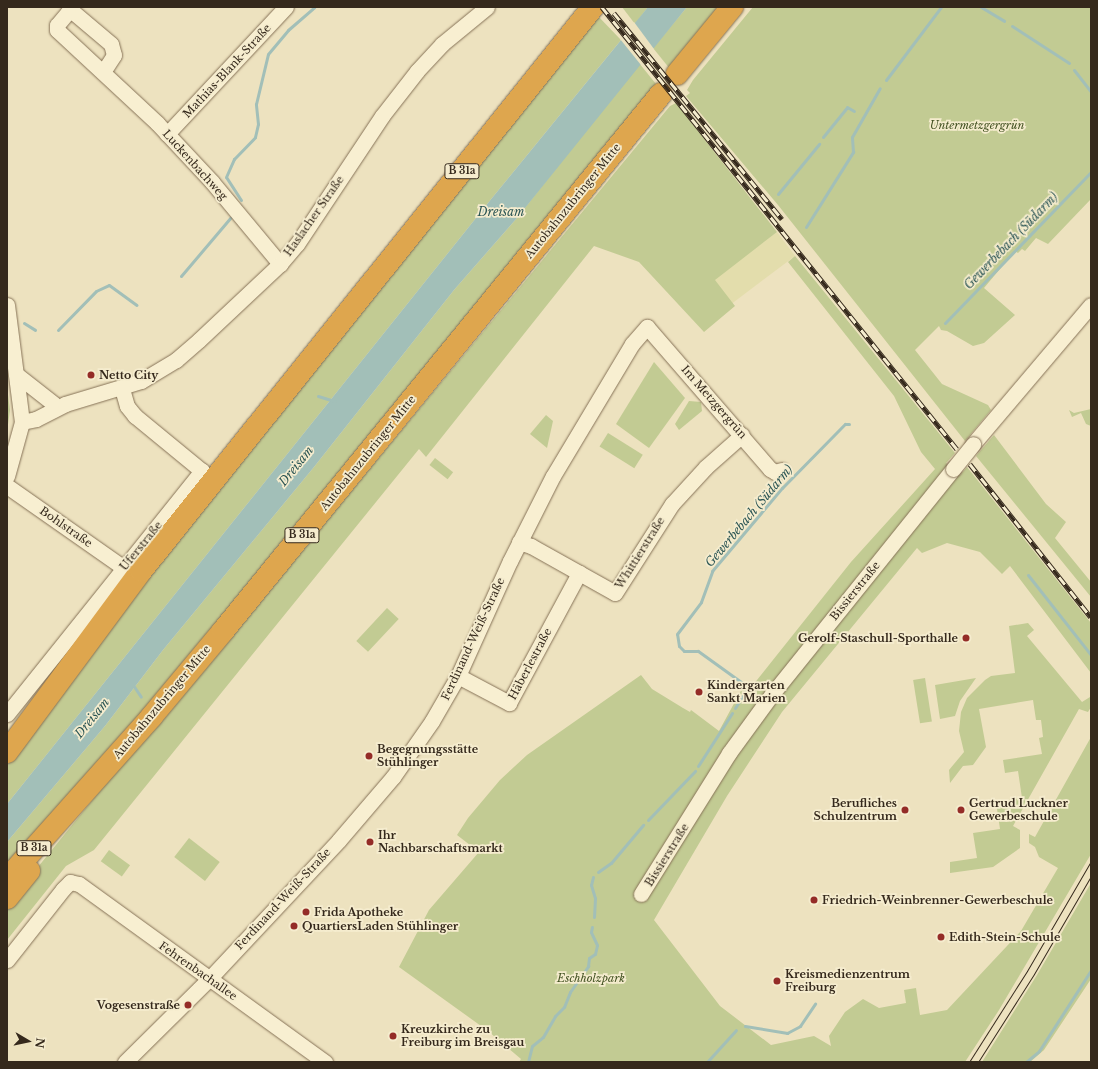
<!DOCTYPE html>
<html>
<head>
<meta charset="utf-8">
<style>
  body { margin:0 }
  #map { position:relative; width:1098px; height:1069px; overflow:hidden; background:#ede2bf; font-family:"Libre Baskerville",serif }
  div>[style] { position:absolute }
  [style*='--x'] { left:calc(var(--x)*1px); top:calc(var(--y)*1px); width:calc(var(--w)*1px); rotate:calc(var(--a)*1deg) }
  .farmland>* { inset:0; background:#e3ddac; transform-origin:0 0 }
  .green>* { inset:0; background:#c2cb93; transform-origin:0 0 }
  .water>* { inset:0; background:#a2bfb8 }
  .pier>* { inset:0; background:#ede2bf }
  .stream>* { height:3px; margin:-1.5px; padding:0 1.5px; transform-origin:1.5px; border-radius:1.5px; background:#a2bfb8 }
  .roads { filter:drop-shadow(0 0 1px #867257) drop-shadow(0 0 1px #867257) }
  .minor>* { height:15px; margin:-7.5px; padding:0 7.5px; transform-origin:7.5px; border-radius:7.5px; background:#f8efd1 }
  .highway>* { height:22px; margin:-11px; padding:0 11px; transform-origin:11px; border-radius:11px; background:#dea64e }
  .tram>* { height:1px; margin:-0.5px; padding:0 0.5px; transform-origin:0.5px; border-radius:0.5px; background:#35291c }
  .rail>* { height:4.5px; margin-top:-2.25px; transform-origin:0; background:repeating-linear-gradient(90deg,#f5ecce 0 9px,#35291c 0 18px); box-sizing:border-box; border-block:1px solid #35291c }
  .bridges { filter:drop-shadow(0 0 1px #867257) drop-shadow(0 0 1px #867257) }
  .minor-bridge>* { height:15px; margin:-7.5px; padding:0 7.5px; transform-origin:7.5px; border-radius:7.5px; background:#f8efd1 }
  .dots>* { width:11px; height:11px; translate:-50% -50%; box-sizing:border-box; border:2px solid #f5ecce; border-radius:50% }
  span { translate:-50% -50%; white-space:nowrap; text-align:center; line-height:1.15; -webkit-text-stroke:3.5px #f5ecce; paint-order:stroke }
  .shield-label span { padding:1px 3px; background:#f5ecce; border:1px solid; border-radius:3px; -webkit-text-stroke-width:0 }
  .shield-label { font-size:10px; color:#35291c; font-weight:700 }
  .street-label { font-size:11px; color:#35291c }
  .park-label { font-size:11px; color:#435222; font-style:italic }
  .poi-label { font-size:11px; color:#35291c; font-weight:700 }
  .left { translate:0 -50%; text-align:left }
  .right { translate:-100% -50%; text-align:right }
  .water-label { font-size:12px; color:#2b5554; font-style:italic }
  .frame { position:absolute; inset:0; border:8px solid #35291c; pointer-events:none }
  .north { position:absolute; left:8px; top:1021px; width:40px; height:40px; -webkit-text-stroke:3px #f5ecce; paint-order:stroke; rotate:99deg; font-size:11px; font-weight:700; line-height:16px; text-align:center; color:#35291c }
  .north::after { content:''; display:block; margin:auto; width:14px; height:18px; background:#35291c; clip-path:polygon(50% 0,100% 100%,50% 72%,0 100%) }
</style>
</head>
<body>
<div id="map">
  <div class="farmland">
    <i style="left:777px;top:232px;width:30px;height:79px;rotate:53deg"></i>
  </div>
  <div class="green">
    <i style="clip-path:polygon(622px 7px,648px 7px,635px 24px)"></i>
    <i style="clip-path:polygon(687px 7px,718px 7px,670px 69px,653px 48px)"></i>
    <i style="clip-path:polygon(753px 7px,1091px 7px,1091px 199px,1048px 244px,1036px 238px,1025px 251px,1022px 249px,1018px 253px,1015px 251px,984px 288px,1015px 315px,984px 343px,973px 346px,947px 331px,941px 330px,939px 326px,915px 350px,942px 384px,988px 405px,991px 410px,965px 441px,778px 205px,686px 96px,690px 93px,687px 90px,693px 80px)"></i>
    <i style="clip-path:polygon(597px 15px,621px 40px,492px 198px,7px 804px,7px 765px,88px 650px)"></i>
    <i style="clip-path:polygon(639px 63px,656px 84px,173px 683px,7px 866px,7px 842px,105px 726px,163px 650px,314px 467px,454px 290px,517px 218px)"></i>
    <i style="clip-path:polygon(676px 103px,777px 232px,715px 280px,735px 306px,704px 332px,639px 262px,594px 246px,426px 457px,419px 449px,94px 850px,66px 866px,7px 940px,7px 905px,178px 695px,300px 553px,670px 106px)"></i>
    <i style="clip-path:polygon(795px 256px,955px 453px,946px 463px,960px 475px,967px 467px,1091px 623px,1091px 673px,1010px 566px,1002px 574px,980px 552px,947px 543px,922px 553px,917px 548px,782px 712px,727px 796px,654px 920px,720px 1006px,771px 1045px,814px 1036px,831px 1046px,829px 1036px,845px 1012px,863px 999px,879px 1008px,906px 1003px,904px 990px,916px 988px,920px 1015px,947px 1010px,1021px 931px,1058px 868px,1039px 857px,1035px 847px,1029px 843px,1029px 834px,1035px 837px,1091px 737px,1091px 854px,999px 1010px,965px 1062px,519px 1062px,521px 1059px,488px 1031px,399px 967px,429px 910px,479px 852px,457px 835px,468px 818px,500px 780px,527px 755px,641px 675px,652px 689px,683px 708px,690px 712px,691px 710px,719px 731px,743px 687px,749px 690px,851px 562px,935px 469px,921px 452px,894px 396px,788px 262px)"></i>
    <i style="clip-path:polygon(654px 362px,685px 398px,649px 448px,616px 424px)"></i>
    <i style="clip-path:polygon(7px 387px,10px 410px,7px 432px)"></i>
    <i style="clip-path:polygon(689px 401px,701px 402px,702px 411px,679px 430px,675px 424px)"></i>
    <i style="clip-path:polygon(1091px 409px,1091px 426px,1086px 424px,1081px 413px,1072px 417px,1069px 410px,1074px 413px)"></i>
    <i style="clip-path:polygon(546px 415px,553px 421px,547px 448px,530px 434px)"></i>
    <i style="left:608px;top:433px;width:41px;height:16px;rotate:32deg"></i>
    <i style="clip-path:polygon(994px 435px,1046px 504px,1066px 522px,1055px 538px,1091px 582px,1091px 597px,976px 456px)"></i>
    <i style="left:435px;top:458px;width:23px;height:9px;rotate:38deg"></i>
    <i style="left:387px;top:608px;width:16px;height:45px;rotate:43deg"></i>
    <i style="clip-path:polygon(1028px 623px,1034px 630px,1027px 636px,1082px 702px,1090px 697px,1091px 707px,1088px 712px,1079px 709px,1013px 826px,1020px 830px,1020px 848px,993px 867px,950px 873px,950px 862px,977px 858px,973px 833px,1000px 829px,996px 802px,1022px 798px,1018px 771px,1005px 773px,1003px 760px,1042px 754px,1039px 738px,1043px 737px,1042px 728px,1041px 720px,1036px 720px,1033px 700px,979px 709px,986px 747px,973px 765px,963px 766px,950px 783px,949px 770px,964px 752px,959px 731px,961px 712px,967px 698px,985px 680px,991px 676px,1015px 673px,1009px 626px)"></i>
    <i style="left:925px;top:678px;width:44px;height:12px;rotate:81deg"></i>
    <i style="clip-path:polygon(976px 678px,960px 701px,955px 716px,940px 719px,935px 685px)"></i>
    <i style="left:189px;top:838px;width:39px;height:24px;rotate:38deg"></i>
    <i style="left:109px;top:850px;width:26px;height:14px;rotate:36deg"></i>
    <i style="clip-path:polygon(1091px 883px,1091px 979px,1044px 1050px,1030px 1062px,982px 1062px,1037px 975px)"></i>
  </div>
  <div class="water">
    <i style="clip-path:polygon(648px 7px,687px 7px,517px 218px,454px 290px,314px 467px,163px 650px,105px 726px,7px 842px,7px 804px,492px 198px)"></i>
  </div>
  <div class="pier">
    <i style="clip-path:polygon(634px 22px,654px 49px,641px 65px,620px 39px)"></i>
  </div>
  <div class="stream">
    <i style="--x:981;--y:7;--w:27;--a:31"></i>
    <i style="--x:1012;--y:26;--w:68;--a:33"></i>
    <i style="--x:1074;--y:70;--w:28;--a:52"></i>
    <i style="--x:886;--y:80;--w:91;--a:-53"></i>
    <i style="--x:823;--y:137;--w:38;--a:-51"></i>
    <i style="--x:847;--y:107;--w:8;--a:30"></i>
    <i style="--x:778;--y:194;--w:65;--a:-50.6"></i>
    <i style="--x:241;--y:200;--w:27;--a:-123"></i>
    <i style="--x:226;--y:177;--w:20;--a:-66"></i>
    <i style="--x:234;--y:159;--w:30;--a:-46"></i>
    <i style="--x:255;--y:137;--w:13;--a:-77"></i>
    <i style="--x:258;--y:124;--w:20;--a:-96"></i>
    <i style="--x:256;--y:104;--w:51;--a:-76.5"></i>
    <i style="--x:268;--y:54;--w:31;--a:-50"></i>
    <i style="--x:288;--y:30;--w:35;--a:-41"></i>
    <i style="--x:806;--y:227;--w:89;--a:-57.9"></i>
    <i style="--x:853;--y:152;--w:15;--a:-94"></i>
    <i style="--x:852;--y:137;--w:56;--a:-60.3"></i>
    <i style="--x:181;--y:276;--w:77;--a:-49.7"></i>
    <i style="--x:24;--y:323;--w:13;--a:32"></i>
    <i style="--x:945;--y:323;--w:210;--a:-46"></i>
    <i style="--x:58;--y:330;--w:54;--a:-45.7"></i>
    <i style="--x:96;--y:291;--w:14;--a:-25"></i>
    <i style="--x:109;--y:285;--w:34;--a:36"></i>
    <i style="--x:318;--y:396;--w:17;--a:17"></i>
    <i style="--x:1028;--y:575;--w:102;--a:51.8"></i>
    <i style="--x:133;--y:685;--w:14;--a:56"></i>
    <i style="--x:735;--y:708;--w:25;--a:-58"></i>
    <i style="--x:748;--y:687;--w:62;--a:-144.2"></i>
    <i style="--x:698;--y:651;--w:14;--a:180"></i>
    <i style="--x:684;--y:651;--w:7;--a:-135"></i>
    <i style="--x:679;--y:646;--w:12;--a:-99"></i>
    <i style="--x:677;--y:634;--w:40;--a:-53"></i>
    <i style="--x:701;--y:602;--w:33;--a:-70"></i>
    <i style="--x:712;--y:571;--w:109;--a:-49.9"></i>
    <i style="--x:782;--y:488;--w:90;--a:-45.5"></i>
    <i style="--x:845;--y:424;--w:4;--a:0"></i>
    <i style="--x:698;--y:766;--w:63;--a:-57.3"></i>
    <i style="--x:648;--y:820;--w:68;--a:-46.2"></i>
    <i style="--x:598;--y:872;--w:16;--a:-35"></i>
    <i style="--x:611;--y:863;--w:50;--a:-49.9"></i>
    <i style="--x:593;--y:877;--w:8;--a:104"></i>
    <i style="--x:591;--y:885;--w:14;--a:73"></i>
    <i style="--x:595;--y:898;--w:19;--a:93"></i>
    <i style="--x:745;--y:1026;--w:43;--a:9.5"></i>
    <i style="--x:787;--y:1033;--w:15;--a:-28"></i>
    <i style="--x:800;--y:1026;--w:27;--a:-56"></i>
    <i style="--x:528;--y:1062;--w:16;--a:-76"></i>
    <i style="--x:532;--y:1046;--w:14;--a:-39"></i>
    <i style="--x:543;--y:1037;--w:24;--a:-60"></i>
    <i style="--x:555;--y:1016;--w:13;--a:-45"></i>
    <i style="--x:564;--y:1007;--w:16;--a:-68"></i>
    <i style="--x:570;--y:992;--w:32;--a:-55"></i>
    <i style="--x:588;--y:966;--w:8;--a:-83"></i>
    <i style="--x:589;--y:958;--w:7;--a:-34"></i>
    <i style="--x:595;--y:954;--w:9;--a:-77"></i>
    <i style="--x:597;--y:945;--w:14;--a:-115"></i>
    <i style="--x:591;--y:932;--w:5;--a:-79"></i>
    <i style="--x:707;--y:1062;--w:43;--a:-47.8"></i>
    <i style="--x:1026;--y:1062;--w:17;--a:-40"></i>
    <i style="--x:1039;--y:1051;--w:96;--a:-57.3"></i>
  </div>
  <div class="roads">
    <div class="minor">
      <i style="--x:103;--y:72;--w:20;--a:-57"></i>
      <i style="--x:114;--y:55;--w:11;--a:-105"></i>
      <i style="--x:111;--y:44;--w:50;--a:-139.9"></i>
      <i style="--x:73;--y:12;--w:5;--a:180"></i>
      <i style="--x:68;--y:12;--w:17;--a:130"></i>
      <i style="--x:57;--y:25;--w:5;--a:90"></i>
      <i style="--x:57;--y:30;--w:137;--a:42.9"></i>
      <i style="--x:157;--y:123;--w:81;--a:47"></i>
      <i style="--x:212;--y:182;--w:107;--a:50.3"></i>
      <i style="--x:167;--y:134;--w:174;--a:-46.9"></i>
      <i style="--x:7;--y:305;--w:118;--a:82.7"></i>
      <i style="--x:22;--y:422;--w:56;--a:105.5"></i>
      <i style="--x:17;--y:375;--w:47;--a:38.1"></i>
      <i style="--x:22;--y:422;--w:14;--a:-12"></i>
      <i style="--x:36;--y:419;--w:33;--a:-27"></i>
      <i style="--x:65;--y:404;--w:79;--a:-16.8"></i>
      <i style="--x:141;--y:381;--w:41;--a:-31"></i>
      <i style="--x:176;--y:360;--w:30;--a:-41"></i>
      <i style="--x:199;--y:340;--w:111;--a:-43.2"></i>
      <i style="--x:280;--y:264;--w:26;--a:-50"></i>
      <i style="--x:297;--y:244;--w:154;--a:-56.4"></i>
      <i style="--x:382;--y:116;--w:57;--a:-52.1"></i>
      <i style="--x:417;--y:71;--w:37;--a:-47"></i>
      <i style="--x:442;--y:44;--w:58;--a:-39.4"></i>
      <i style="--x:973;--y:444;--w:182;--a:-49.7"></i>
      <i style="--x:7;--y:486;--w:143;--a:35"></i>
      <i style="--x:519;--y:542;--w:13;--a:18"></i>
      <i style="--x:531;--y:546;--w:96;--a:29.2"></i>
      <i style="--x:615;--y:593;--w:106;--a:-57.4"></i>
      <i style="--x:672;--y:504;--w:50;--a:-47.4"></i>
      <i style="--x:706;--y:467;--w:48;--a:-41.6"></i>
      <i style="--x:458;--y:676;--w:58;--a:27.9"></i>
      <i style="--x:509;--y:703;--w:148;--a:-61.7"></i>
      <i style="--x:7;--y:714;--w:312;--a:-51.3"></i>
      <i style="--x:202;--y:471;--w:87;--a:-140.6"></i>
      <i style="--x:135;--y:416;--w:13;--a:-129"></i>
      <i style="--x:127;--y:406;--w:19;--a:-106"></i>
      <i style="--x:641;--y:894;--w:166;--a:-58"></i>
      <i style="--x:729;--y:753;--w:73;--a:-53.9"></i>
      <i style="--x:772;--y:694;--w:289;--a:-51.2"></i>
      <i style="--x:7;--y:960;--w:90;--a:-51.7"></i>
      <i style="--x:63;--y:889;--w:10;--a:-45"></i>
      <i style="--x:70;--y:882;--w:9;--a:13"></i>
      <i style="--x:79;--y:884;--w:304;--a:35.9"></i>
      <i style="--x:125;--y:1062;--w:118;--a:-44.7"></i>
      <i style="--x:209;--y:979;--w:190;--a:-46.9"></i>
      <i style="--x:339;--y:840;--w:83;--a:-49.4"></i>
      <i style="--x:393;--y:777;--w:68;--a:-55.1"></i>
      <i style="--x:432;--y:721;--w:52;--a:-60"></i>
      <i style="--x:458;--y:676;--w:126;--a:-65.7"></i>
      <i style="--x:510;--y:561;--w:95;--a:-63.2"></i>
      <i style="--x:553;--y:476;--w:154;--a:-59.1"></i>
      <i style="--x:632;--y:344;--w:23;--a:-49"></i>
      <i style="--x:647;--y:327;--w:188;--a:49.1"></i>
      <i style="--x:770;--y:469;--w:6;--a:31"></i>
      <i style="--x:775;--y:472;--w:7;--a:-16"></i>
    </div>
    <div class="highway">
      <i style="--x:677;--y:74;--w:87;--a:-50.6"></i>
      <i style="--x:7;--y:752;--w:225;--a:-53.5"></i>
      <i style="--x:141;--y:571;--w:723;--a:-51.29"></i>
      <i style="--x:7;--y:879;--w:218;--a:-48.3"></i>
      <i style="--x:152;--y:716;--w:111;--a:-50.1"></i>
      <i style="--x:223;--y:631;--w:693;--a:-50.8"></i>
      <i style="--x:7;--y:898;--w:35;--a:-51"></i>
    </div>
  </div>
  <div class="tram">
    <i style="--x:969;--y:1062;--w:108;--a:-57.5"></i>
    <i style="--x:1027;--y:971;--w:127;--a:-59.8"></i>
    <i style="--x:978;--y:1062;--w:104;--a:-57.5"></i>
    <i style="--x:1034;--y:974;--w:113;--a:-59.8"></i>
  </div>
  <div class="rail">
    <i style="--x:602;--y:7;--w:567;--a:51.23"></i>
    <i style="--x:614;--y:13;--w:266;--a:50.8"></i>
    <i style="--x:970;--y:464;--w:195;--a:51.7"></i>
  </div>
  <div class="bridges">
    <div class="minor-bridge">
      <i style="--x:953;--y:469;--w:32;--a:-51"></i>
    </div>
  </div>
  <div class="dots">
    <i style="left:91px;top:375px;background:#942c27"></i>
    <i style="left:966px;top:638px;background:#942c27"></i>
    <i style="left:699px;top:692px;background:#942c27"></i>
    <i style="left:369px;top:756px;background:#942c27"></i>
    <i style="left:905px;top:810px;background:#942c27"></i>
    <i style="left:961px;top:810px;background:#942c27"></i>
    <i style="left:370px;top:842px;background:#942c27"></i>
    <i style="left:814px;top:900px;background:#942c27"></i>
    <i style="left:306px;top:912px;background:#942c27"></i>
    <i style="left:294px;top:926px;background:#942c27"></i>
    <i style="left:941px;top:937px;background:#942c27"></i>
    <i style="left:777px;top:981px;background:#942c27"></i>
    <i style="left:188px;top:1005px;background:#942c27"></i>
    <i style="left:393px;top:1036px;background:#942c27"></i>
  </div>
  <div class="shield-label">
    <span style="left:462px;top:171px">B 31a</span>
    <span style="left:302px;top:535px">B 31a</span>
    <span style="left:34px;top:848px">B 31a</span>
  </div>
  <div class="street-label">
    <span style="left:227px;top:71px;rotate:-47deg">Mathias-Blank-Straße</span>
    <span style="left:195px;top:165px;rotate:48deg">Luckenbachweg</span>
    <span style="left:573px;top:201px;rotate:-51deg">Autobahnzubringer Mitte</span>
    <span style="left:314px;top:216px;rotate:-55deg">Haslacher Straße</span>
    <span style="left:714px;top:402px;rotate:49deg">Im Metzgergrün</span>
    <span style="left:368px;top:453px;rotate:-51deg">Autobahnzubringer Mitte</span>
    <span style="left:66px;top:527px;rotate:35deg">Bohlstraße</span>
    <span style="left:141px;top:546px;rotate:-51deg">Uferstraße</span>
    <span style="left:640px;top:553px;rotate:-58deg">Whittierstraße</span>
    <span style="left:855px;top:591px;rotate:-51deg">Bissierstraße</span>
    <span style="left:473px;top:639px;rotate:-65deg">Ferdinand-Weiß-Straße</span>
    <span style="left:530px;top:664px;rotate:-62deg">Häberlestraße</span>
    <span style="left:162px;top:702px;rotate:-50deg">Autobahnzubringer Mitte</span>
    <span style="left:667px;top:855px;rotate:-58deg">Bissierstraße</span>
    <span style="left:283px;top:899px;rotate:-47deg">Ferdinand-Weiß-Straße</span>
    <span style="left:198px;top:971px;rotate:35deg">Fehrenbachallee</span>
  </div>
  <div class="park-label">
    <span style="left:977px;top:125px">Untermetzgergrün</span>
    <span style="left:591px;top:978px">Eschholzpark</span>
  </div>
  <div class="poi-label">
    <span class="left" style="left:99px;top:375px">Netto City</span>
    <span class="right" style="left:958px;top:638px">Gerolf-Staschull-Sporthalle</span>
    <span class="left" style="left:707px;top:692px">Kindergarten<br>Sankt Marien</span>
    <span class="left" style="left:377px;top:756px">Begegnungsstätte<br>Stühlinger</span>
    <span class="right" style="left:897px;top:810px">Berufliches<br>Schulzentrum</span>
    <span class="left" style="left:969px;top:810px">Gertrud Luckner<br>Gewerbeschule</span>
    <span class="left" style="left:378px;top:842px">Ihr<br>Nachbarschaftsmarkt</span>
    <span class="left" style="left:822px;top:900px">Friedrich-Weinbrenner-Gewerbeschule</span>
    <span class="left" style="left:314px;top:912px">Frida Apotheke</span>
    <span class="left" style="left:302px;top:926px">QuartiersLaden Stühlinger</span>
    <span class="left" style="left:949px;top:937px">Edith-Stein-Schule</span>
    <span class="left" style="left:785px;top:981px">Kreismedienzentrum<br>Freiburg</span>
    <span class="right" style="left:180px;top:1005px">Vogesenstraße</span>
    <span class="left" style="left:401px;top:1036px">Kreuzkirche zu<br>Freiburg im Breisgau</span>
  </div>
  <div class="water-label">
    <span style="left:501px;top:212px">Dreisam</span>
    <span style="left:1011px;top:241px;rotate:-46deg">Gewerbebach (Südarm)</span>
    <span style="left:296px;top:466px;rotate:-51deg">Dreisam</span>
    <span style="left:749px;top:516px;rotate:-50deg">Gewerbebach (Südarm)</span>
    <span style="left:92px;top:718px;rotate:-51deg">Dreisam</span>
  </div>
  <div class="frame"></div>
  <div class="north">N</div>
</div>
</body>
</html>
